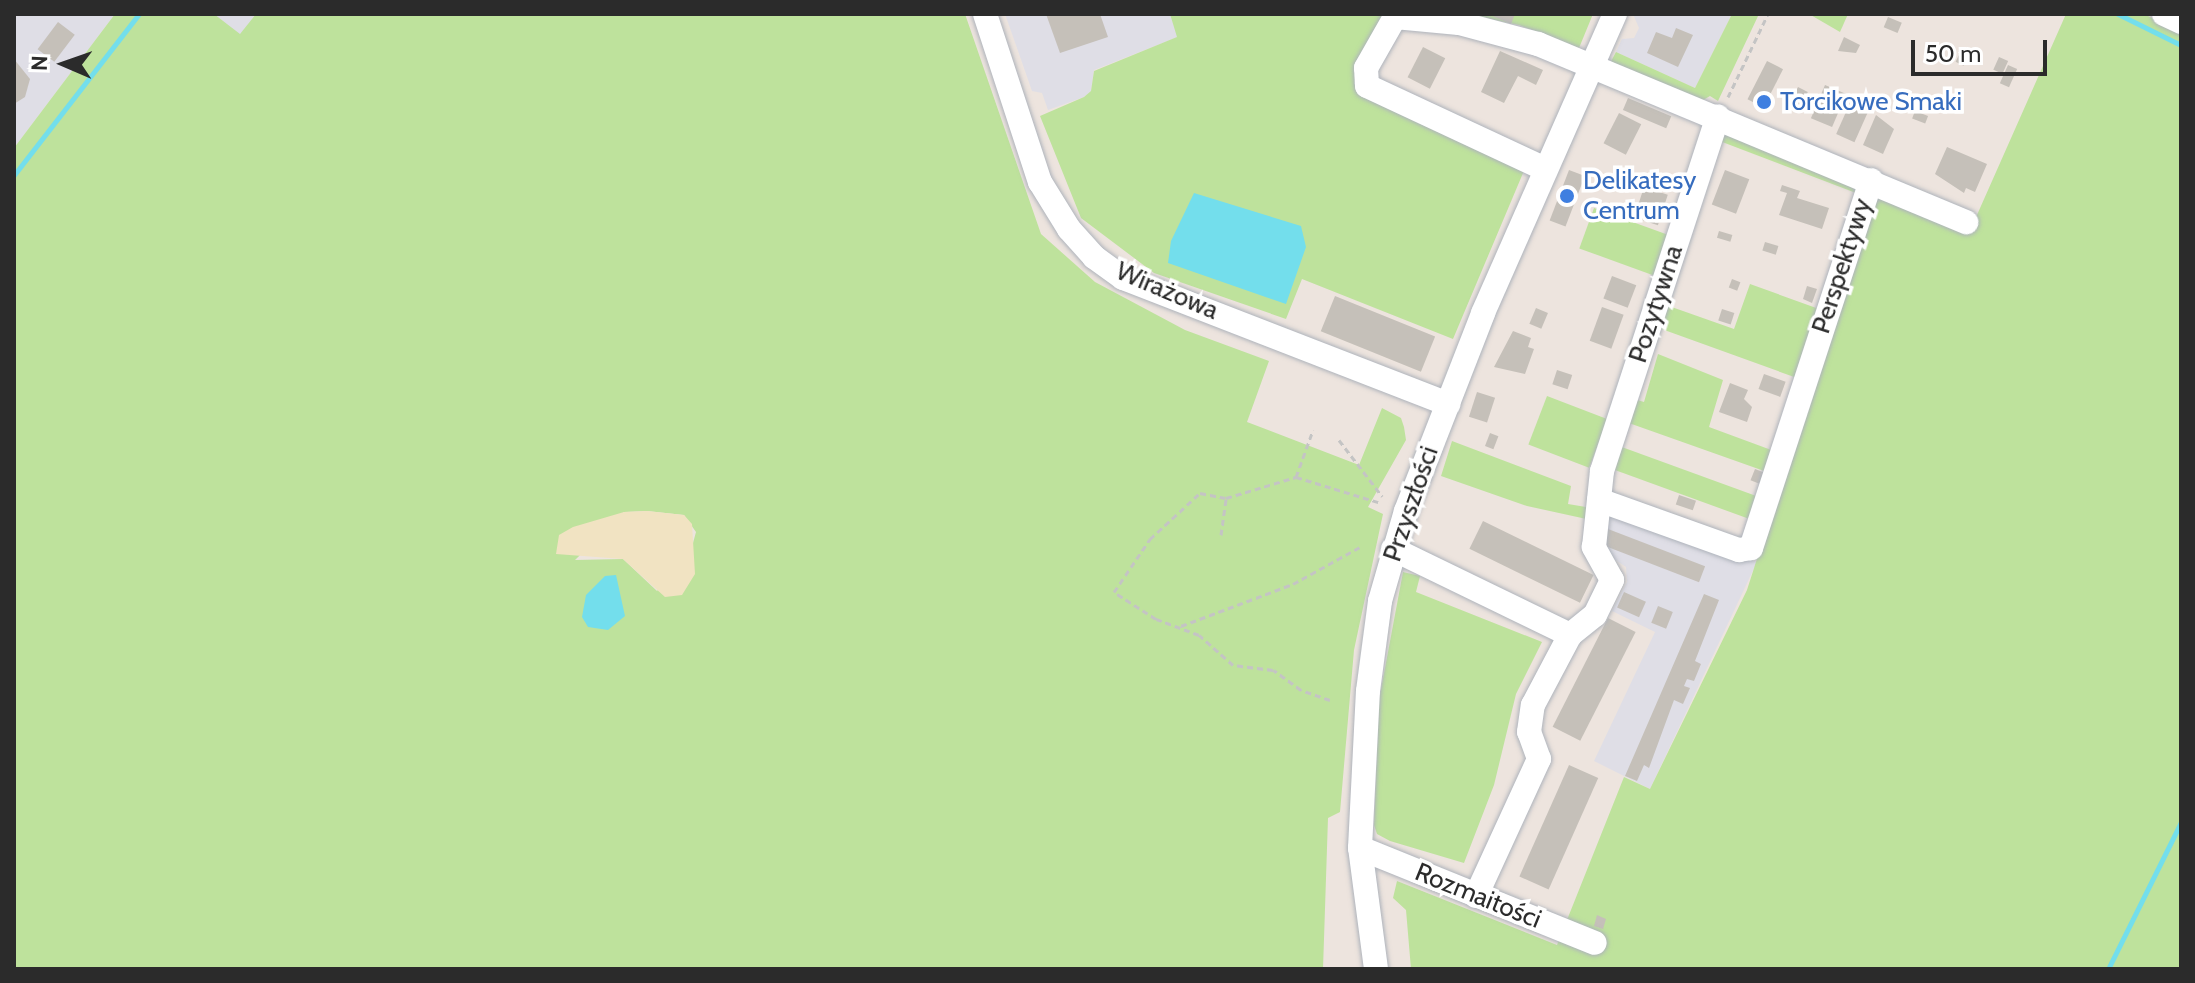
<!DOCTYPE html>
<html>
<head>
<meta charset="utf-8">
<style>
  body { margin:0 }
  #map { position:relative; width:2195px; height:983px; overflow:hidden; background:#ede4de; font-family:Cabin,sans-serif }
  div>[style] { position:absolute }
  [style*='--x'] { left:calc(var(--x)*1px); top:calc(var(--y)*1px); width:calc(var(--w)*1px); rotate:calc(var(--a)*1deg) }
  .industrial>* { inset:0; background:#dfdee6 }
  .green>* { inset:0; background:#bee29c; transform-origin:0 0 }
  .sand>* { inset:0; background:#f1e3c2 }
  .water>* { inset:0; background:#73deec }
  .stream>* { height:5px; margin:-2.5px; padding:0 2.5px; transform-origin:2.5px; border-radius:2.5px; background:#73deec }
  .building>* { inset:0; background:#c5c0b9; transform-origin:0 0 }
  .path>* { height:3px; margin-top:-1.5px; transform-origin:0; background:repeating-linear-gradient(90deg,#c4c4c4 0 6px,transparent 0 10px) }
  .roads { filter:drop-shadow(0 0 2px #aeb3bb) drop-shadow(0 0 2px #aeb3bb) }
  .minor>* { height:24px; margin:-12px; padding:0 12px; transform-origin:12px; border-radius:12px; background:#fff }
  .dots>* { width:22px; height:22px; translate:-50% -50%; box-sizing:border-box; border:4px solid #fff; border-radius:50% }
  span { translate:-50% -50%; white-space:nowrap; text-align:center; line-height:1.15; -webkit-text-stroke:7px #fff; paint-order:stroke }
  .shop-label { font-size:26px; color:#366cbe }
  .left { translate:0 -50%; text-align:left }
  .street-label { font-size:26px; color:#2b2b2b }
  .frame { position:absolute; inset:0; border:16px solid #2b2b2b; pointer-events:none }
  .north { position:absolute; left:24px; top:24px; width:80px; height:80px; -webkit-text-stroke:6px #fff; paint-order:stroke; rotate:272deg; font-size:22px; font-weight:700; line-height:32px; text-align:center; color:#2b2b2b }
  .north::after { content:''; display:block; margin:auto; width:28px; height:36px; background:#2b2b2b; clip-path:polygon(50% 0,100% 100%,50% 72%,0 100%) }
  .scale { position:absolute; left:1911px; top:40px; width:136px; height:36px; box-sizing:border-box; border:4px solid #2b2b2b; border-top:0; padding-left:10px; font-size:24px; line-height:28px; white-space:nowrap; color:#2b2b2b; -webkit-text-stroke:6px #fff; paint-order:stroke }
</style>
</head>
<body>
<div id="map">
  <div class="industrial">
    <i style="clip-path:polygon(14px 14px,115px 14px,14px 148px)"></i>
    <i style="clip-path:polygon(214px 14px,256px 14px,240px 35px)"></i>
    <i style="clip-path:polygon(1005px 14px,1170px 14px,1178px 37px,1094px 70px,1091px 91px,1084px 97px,1048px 110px,1042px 93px,1032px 91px)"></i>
    <i style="clip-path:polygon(1633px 14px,1726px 14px,1731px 16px,1695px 88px,1616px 52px,1622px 39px,1634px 38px,1639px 28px)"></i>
    <i style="clip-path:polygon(1602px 508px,1757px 562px,1650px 789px,1594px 761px,1655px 632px,1612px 611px,1627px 582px,1626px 567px,1604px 552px)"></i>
  </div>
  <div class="green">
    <i style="clip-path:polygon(evenodd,115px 14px,214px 14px,240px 34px,256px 14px,965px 14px,1041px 234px,1095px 282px,1185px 330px,1269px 361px,1247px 422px,1359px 465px,1382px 408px,1401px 418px,1404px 427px,1406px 440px,1368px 507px,1383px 514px,1354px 650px,1340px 812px,1328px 818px,1323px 969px,14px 969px,14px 148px,115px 14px,647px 511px,684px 515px,696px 532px,690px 554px,657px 591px,623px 559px,575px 560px,624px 512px,647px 511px)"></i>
    <i style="clip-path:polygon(1170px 14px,1385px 16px,1354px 84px,1526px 166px,1453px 339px,1302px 279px,1286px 319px,1154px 273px,1081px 218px,1040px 116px,1084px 97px,1091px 91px,1094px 71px,1177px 37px)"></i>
    <i style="clip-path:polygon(1465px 14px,1593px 14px,1579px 48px,1519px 25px)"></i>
    <i style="clip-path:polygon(1732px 14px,1759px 14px,1718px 101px,1710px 96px,1698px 103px,1608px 67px,1616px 52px,1695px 88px)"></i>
    <i style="clip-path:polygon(1809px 14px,1848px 14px,1840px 32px)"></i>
    <i style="clip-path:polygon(2066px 14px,2144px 14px,2181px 32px,2181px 969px,1411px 969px,1406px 910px,1393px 898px,1397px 881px,1557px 945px,1624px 777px,1650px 789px,1747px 590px,1875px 190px,1969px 233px)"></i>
    <i style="clip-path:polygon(1721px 130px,1858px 189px,1856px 193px,1717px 140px)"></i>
    <i style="left:1594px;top:208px;width:80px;height:43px;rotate:20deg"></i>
    <i style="clip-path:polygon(1750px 284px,1819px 309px,1797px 378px,1656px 327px,1666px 305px,1734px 329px)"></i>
    <i style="clip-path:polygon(1658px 354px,1723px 380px,1709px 427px,1774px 451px,1767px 472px,1626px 422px,1634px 399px,1644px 402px)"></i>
    <i style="left:1547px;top:396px;width:65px;height:52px;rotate:21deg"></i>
    <i style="clip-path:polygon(1452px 441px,1571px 486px,1568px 504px,1592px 508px,1591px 520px,1527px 506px,1441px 476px)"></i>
    <i style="left:1619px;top:446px;width:149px;height:24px;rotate:20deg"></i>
    <i style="clip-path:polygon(1403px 572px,1420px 576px,1416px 592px,1542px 642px,1516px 694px,1494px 785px,1464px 863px,1390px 841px,1377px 834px,1374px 825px,1379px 700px)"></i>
  </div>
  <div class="sand">
    <i style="clip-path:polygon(647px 511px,684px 515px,692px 524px,695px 574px,682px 595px,665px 597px,623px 559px,556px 554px,559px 535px,573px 527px,624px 512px)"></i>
  </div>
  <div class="water">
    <i style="clip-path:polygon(1194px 193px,1301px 226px,1306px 247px,1286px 304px,1168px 263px,1171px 241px)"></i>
    <i style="clip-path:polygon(616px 575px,625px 616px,608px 630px,588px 627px,582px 617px,586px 595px,605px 576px)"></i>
  </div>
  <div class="stream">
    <i style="--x:2118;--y:14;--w:70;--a:26.2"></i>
    <i style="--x:14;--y:175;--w:204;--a:-52.2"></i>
    <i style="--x:2108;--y:969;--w:164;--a:-63.6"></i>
  </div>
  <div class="building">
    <i style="clip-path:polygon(1046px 14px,1100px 14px,1108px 37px,1060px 53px)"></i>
    <i style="clip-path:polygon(1488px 14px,1515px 14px,1511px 24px)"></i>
    <i style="left:1888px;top:17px;width:15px;height:11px;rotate:23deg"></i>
    <i style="left:58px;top:22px;width:21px;height:34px;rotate:37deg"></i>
    <i style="clip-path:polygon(1676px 28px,1693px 35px,1678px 67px,1647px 53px,1656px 32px,1672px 38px)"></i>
    <i style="clip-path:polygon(1844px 37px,1860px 45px,1856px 53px,1838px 51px)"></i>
    <i style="left:1423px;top:47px;width:25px;height:34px;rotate:27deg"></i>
    <i style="clip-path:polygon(1500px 51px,1543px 70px,1536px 85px,1518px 76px,1504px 103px,1481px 92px)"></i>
    <i style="left:1961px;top:51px;width:9px;height:12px;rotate:27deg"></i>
    <i style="left:1999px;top:57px;width:10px;height:14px;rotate:24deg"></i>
    <i style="clip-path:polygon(14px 59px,30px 79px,25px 97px,14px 104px)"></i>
    <i style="left:1767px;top:61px;width:18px;height:43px;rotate:27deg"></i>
    <i style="left:2008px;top:65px;width:10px;height:20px;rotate:24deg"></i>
    <i style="left:1825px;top:85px;width:23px;height:36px;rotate:23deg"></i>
    <i style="left:1798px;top:87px;width:11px;height:19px;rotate:27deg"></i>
    <i style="left:1628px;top:98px;width:47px;height:13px;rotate:23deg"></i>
    <i style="left:1850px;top:103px;width:20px;height:34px;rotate:24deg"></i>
    <i style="left:1915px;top:111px;width:14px;height:8px;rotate:21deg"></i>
    <i style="left:1619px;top:113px;width:25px;height:34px;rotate:27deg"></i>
    <i style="clip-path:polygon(1876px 115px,1894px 129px,1883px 154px,1863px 145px)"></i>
    <i style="clip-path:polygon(1947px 147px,1987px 164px,1975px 192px,1966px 188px,1964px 193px,1935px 174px)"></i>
    <i style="left:1569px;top:170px;width:17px;height:54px;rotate:21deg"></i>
    <i style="left:1725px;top:170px;width:26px;height:37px;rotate:21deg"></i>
    <i style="clip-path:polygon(1782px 185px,1800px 191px,1797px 198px,1829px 208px,1822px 229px,1779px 215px,1787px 193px,1780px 191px)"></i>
    <i style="left:1644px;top:187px;width:25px;height:32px;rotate:18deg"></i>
    <i style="left:1719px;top:231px;width:14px;height:7px;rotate:17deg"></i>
    <i style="left:1765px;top:242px;width:14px;height:9px;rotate:17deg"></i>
    <i style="left:1612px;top:276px;width:26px;height:24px;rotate:21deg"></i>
    <i style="left:1732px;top:279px;width:9px;height:9px;rotate:21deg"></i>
    <i style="clip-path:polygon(1807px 286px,1817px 289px,1812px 303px,1803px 299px)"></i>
    <i style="left:1335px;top:296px;width:108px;height:38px;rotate:22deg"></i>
    <i style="left:1602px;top:307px;width:23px;height:36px;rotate:20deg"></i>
    <i style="left:1536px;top:308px;width:13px;height:17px;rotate:23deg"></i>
    <i style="left:1722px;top:309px;width:13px;height:12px;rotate:18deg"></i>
    <i style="clip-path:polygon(1513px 331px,1531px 338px,1528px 347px,1534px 349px,1525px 374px,1494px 367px)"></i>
    <i style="left:1557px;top:370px;width:16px;height:15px;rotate:18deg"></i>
    <i style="left:1764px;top:374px;width:23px;height:16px;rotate:20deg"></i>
    <i style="clip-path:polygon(1730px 383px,1748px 390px,1744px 399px,1752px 407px,1747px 422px,1719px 412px)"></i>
    <i style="left:1477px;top:392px;width:19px;height:26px;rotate:18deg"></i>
    <i style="left:1490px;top:433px;width:9px;height:14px;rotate:21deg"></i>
    <i style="left:1755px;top:469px;width:11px;height:12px;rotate:22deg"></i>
    <i style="left:1679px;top:495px;width:18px;height:10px;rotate:19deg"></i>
    <i style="left:1483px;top:521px;width:123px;height:31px;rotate:26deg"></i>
    <i style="left:1608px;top:529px;width:104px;height:17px;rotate:21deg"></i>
    <i style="left:1624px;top:592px;width:24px;height:17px;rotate:24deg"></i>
    <i style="clip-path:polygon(1704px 594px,1719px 600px,1695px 661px,1701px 664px,1694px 681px,1687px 679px,1684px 686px,1690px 688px,1683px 704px,1674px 700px,1649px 768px,1644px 765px,1637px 781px,1625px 776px)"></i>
    <i style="left:1658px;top:606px;width:16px;height:18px;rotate:22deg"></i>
    <i style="left:1608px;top:618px;width:31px;height:122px;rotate:27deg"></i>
    <i style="left:1569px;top:765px;width:32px;height:122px;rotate:24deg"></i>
    <i style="clip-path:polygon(1597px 915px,1606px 919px,1603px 929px,1594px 926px)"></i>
  </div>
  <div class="path">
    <i style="--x:1728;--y:97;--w:92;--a:-64.3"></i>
    <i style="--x:1339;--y:440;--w:71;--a:52.5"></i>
    <i style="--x:1296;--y:477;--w:50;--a:-70.1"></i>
    <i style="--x:1221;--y:535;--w:36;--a:-82"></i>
    <i style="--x:1181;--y:626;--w:120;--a:-20.6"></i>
    <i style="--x:1293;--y:584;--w:77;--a:-28.9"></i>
    <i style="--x:1330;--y:700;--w:31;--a:-161"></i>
    <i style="--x:1301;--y:690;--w:34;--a:-144"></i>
    <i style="--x:1273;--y:670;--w:40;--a:-172.9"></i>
    <i style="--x:1233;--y:665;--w:45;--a:-138.6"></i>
    <i style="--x:1199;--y:635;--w:46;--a:-159.6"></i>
    <i style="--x:1156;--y:619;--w:50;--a:-147.3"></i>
    <i style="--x:1114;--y:592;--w:64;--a:-55.8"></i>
    <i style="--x:1150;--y:539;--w:68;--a:-42.6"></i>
    <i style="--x:1200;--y:493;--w:26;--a:11"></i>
    <i style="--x:1226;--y:498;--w:73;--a:-16.7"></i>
    <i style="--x:1296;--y:477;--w:86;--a:17"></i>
  </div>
  <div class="roads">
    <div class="minor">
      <i style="--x:985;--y:14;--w:177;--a:71.9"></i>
      <i style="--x:1040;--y:182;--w:55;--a:58.3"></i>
      <i style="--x:1069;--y:229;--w:38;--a:48"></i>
      <i style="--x:1094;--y:257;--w:36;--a:36"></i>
      <i style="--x:1123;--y:278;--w:349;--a:21.2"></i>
      <i style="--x:2164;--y:14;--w:19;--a:25"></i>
      <i style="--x:1545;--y:169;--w:196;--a:-155"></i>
      <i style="--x:1367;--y:86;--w:18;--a:-93"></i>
      <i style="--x:1366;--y:68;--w:59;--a:-60.4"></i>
      <i style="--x:1395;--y:17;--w:64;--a:5.4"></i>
      <i style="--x:1459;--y:23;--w:82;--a:14.9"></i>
      <i style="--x:1538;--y:44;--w:464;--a:22.6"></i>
      <i style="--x:1599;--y:500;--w:149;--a:19.7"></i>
      <i style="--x:1739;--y:550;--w:12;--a:-9"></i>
      <i style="--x:1751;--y:548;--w:387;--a:-71.9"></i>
      <i style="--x:1393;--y:549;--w:197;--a:25.9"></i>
      <i style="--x:1360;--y:848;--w:253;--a:22"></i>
      <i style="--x:1476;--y:896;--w:151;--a:-65.3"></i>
      <i style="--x:1539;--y:759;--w:29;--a:-110"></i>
      <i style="--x:1529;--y:732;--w:27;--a:-82"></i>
      <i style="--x:1533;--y:705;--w:79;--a:-62.1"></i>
      <i style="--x:1570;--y:635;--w:32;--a:-39"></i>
      <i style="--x:1595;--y:615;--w:39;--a:-64"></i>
      <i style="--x:1612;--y:580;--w:38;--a:-119"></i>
      <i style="--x:1594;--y:547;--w:76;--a:-84"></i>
      <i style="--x:1602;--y:471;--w:373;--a:-71.9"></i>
      <i style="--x:1376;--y:969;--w:122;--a:-97.5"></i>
      <i style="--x:1360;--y:848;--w:157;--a:-87.1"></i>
      <i style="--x:1368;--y:691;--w:91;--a:-82.4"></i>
      <i style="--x:1380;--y:601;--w:94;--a:-73.9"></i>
      <i style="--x:1406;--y:511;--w:212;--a:-68.7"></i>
      <i style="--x:1483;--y:313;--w:327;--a:-66.2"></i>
    </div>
  </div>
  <div class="dots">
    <i style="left:1764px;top:102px;background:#3f7fe0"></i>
    <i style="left:1567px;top:196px;background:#3f7fe0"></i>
  </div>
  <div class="shop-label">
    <span class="left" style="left:1780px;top:102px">Torcikowe Smaki</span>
    <span class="left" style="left:1583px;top:196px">Delikatesy<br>Centrum</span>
  </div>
  <div class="street-label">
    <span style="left:1842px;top:266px;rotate:-72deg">Perspektywy</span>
    <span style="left:1167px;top:291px;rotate:23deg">Wirażowa</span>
    <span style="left:1656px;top:304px;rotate:-72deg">Pozytywna</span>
    <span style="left:1411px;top:504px;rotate:-71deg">Przyszłości</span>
    <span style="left:1478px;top:896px;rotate:22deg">Rozmaitości</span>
  </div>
  <div class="frame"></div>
  <div class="north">N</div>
  <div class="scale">50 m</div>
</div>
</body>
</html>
